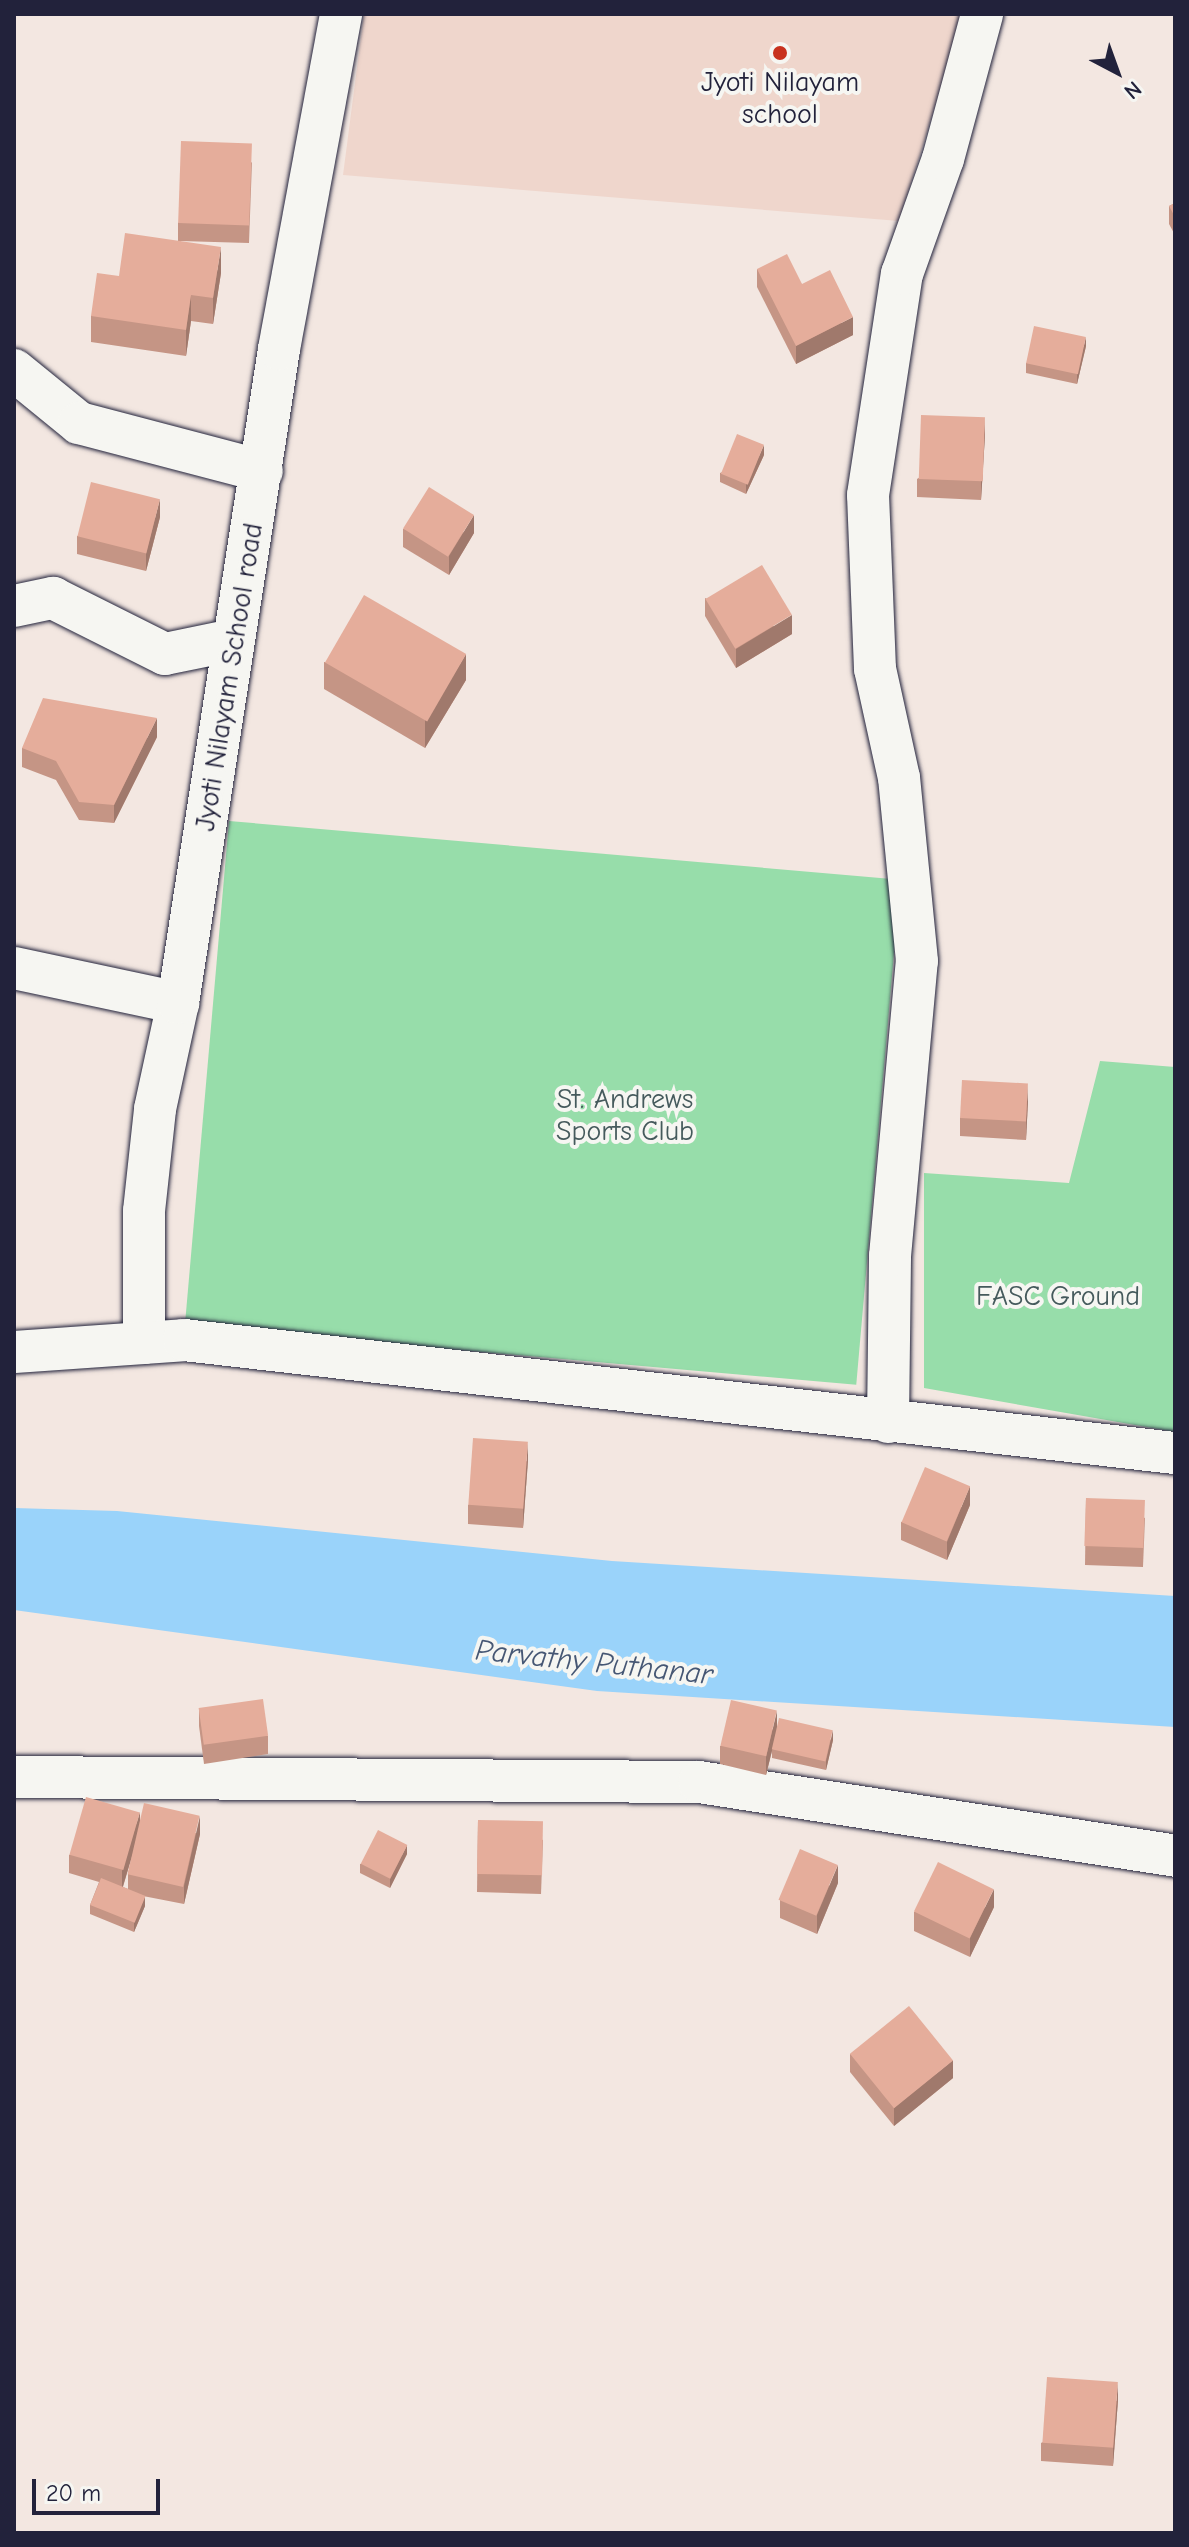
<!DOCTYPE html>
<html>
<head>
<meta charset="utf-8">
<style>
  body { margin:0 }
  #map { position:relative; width:1189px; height:2547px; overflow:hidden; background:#f3e7e1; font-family:"Comic Neue",sans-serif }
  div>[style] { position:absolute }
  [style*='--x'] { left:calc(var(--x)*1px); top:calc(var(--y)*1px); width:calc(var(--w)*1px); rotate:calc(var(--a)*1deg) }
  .built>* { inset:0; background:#efd6cc }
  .green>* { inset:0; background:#97ddaa; transform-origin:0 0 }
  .water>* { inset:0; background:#9ad3fa }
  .roads { filter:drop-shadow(0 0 2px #22223b) drop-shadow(0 0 2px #22223b) }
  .minor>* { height:42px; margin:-21px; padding:0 21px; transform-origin:21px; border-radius:21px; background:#f6f6f2 }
  .wall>* { inset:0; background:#c59585 }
  .shaded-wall>* { inset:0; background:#a0796c }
  .building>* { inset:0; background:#e5ad9b; transform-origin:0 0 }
  .dots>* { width:22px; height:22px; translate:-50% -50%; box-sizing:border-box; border:4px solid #f6f6f2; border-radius:50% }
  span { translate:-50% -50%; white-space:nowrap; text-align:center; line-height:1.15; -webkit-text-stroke:8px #f6f6f2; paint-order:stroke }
  .poi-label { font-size:28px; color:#22223b }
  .street-label { font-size:28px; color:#22223b }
  .park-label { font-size:28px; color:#455a5c }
  .water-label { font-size:30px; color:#465774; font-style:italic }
  .frame { position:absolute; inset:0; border:16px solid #22223b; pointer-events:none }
  .north { position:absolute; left:1077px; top:32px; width:80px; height:80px; -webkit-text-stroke:6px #f6f6f2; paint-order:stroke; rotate:139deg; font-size:22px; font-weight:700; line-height:32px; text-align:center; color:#22223b }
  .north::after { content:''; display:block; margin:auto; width:28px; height:36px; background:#22223b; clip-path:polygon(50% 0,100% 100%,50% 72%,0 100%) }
  .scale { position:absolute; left:32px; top:2479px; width:128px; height:36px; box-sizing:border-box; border:4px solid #22223b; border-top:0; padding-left:10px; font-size:24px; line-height:28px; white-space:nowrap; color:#22223b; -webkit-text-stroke:6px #f6f6f2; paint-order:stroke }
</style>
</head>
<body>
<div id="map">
  <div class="built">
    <i style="clip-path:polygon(364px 14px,964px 14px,899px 221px,343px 175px)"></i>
  </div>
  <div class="green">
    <i style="left:229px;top:821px;width:674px;height:507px;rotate:5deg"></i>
    <i style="clip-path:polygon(1100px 1061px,1175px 1067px,1175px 1432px,924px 1388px,924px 1173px,1069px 1183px)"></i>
  </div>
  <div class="water">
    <i style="clip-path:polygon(14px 1508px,117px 1511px,612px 1561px,1175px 1596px,1175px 1727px,597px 1691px,14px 1610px)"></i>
  </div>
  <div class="roads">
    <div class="minor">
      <i style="--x:14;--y:370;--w:84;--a:39.2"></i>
      <i style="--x:79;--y:423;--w:189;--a:14.7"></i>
      <i style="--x:14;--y:606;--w:40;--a:-12"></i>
      <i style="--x:53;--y:598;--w:125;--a:26.6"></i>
      <i style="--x:165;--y:654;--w:69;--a:-11.6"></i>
      <i style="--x:14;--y:968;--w:168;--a:12"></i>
      <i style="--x:144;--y:1343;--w:132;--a:-90"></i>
      <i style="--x:144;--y:1211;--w:103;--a:-83.8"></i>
      <i style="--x:155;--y:1109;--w:108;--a:-77.8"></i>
      <i style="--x:178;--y:1003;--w:662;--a:-81.22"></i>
      <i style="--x:279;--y:349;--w:341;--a:-79.5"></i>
      <i style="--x:14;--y:1352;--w:170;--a:-4"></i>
      <i style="--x:184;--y:1340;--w:997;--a:6.51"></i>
      <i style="--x:888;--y:1422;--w:166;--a:-89.3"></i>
      <i style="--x:890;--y:1256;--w:296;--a:-84.8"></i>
      <i style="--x:917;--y:961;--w:184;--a:-95.6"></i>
      <i style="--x:899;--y:778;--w:112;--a:-102.4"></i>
      <i style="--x:875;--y:669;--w:174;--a:-92.3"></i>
      <i style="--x:868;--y:495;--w:224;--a:-81.3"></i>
      <i style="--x:902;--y:274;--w:122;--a:-70.4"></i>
      <i style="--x:943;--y:159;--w:150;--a:-74.9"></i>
      <i style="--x:14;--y:1777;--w:685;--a:0.42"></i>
      <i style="--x:699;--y:1782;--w:482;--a:8.8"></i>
    </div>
  </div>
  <div class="wall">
    <i style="clip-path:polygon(252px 162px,249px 243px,180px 241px,221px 273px,213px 324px,191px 321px,186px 356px,91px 342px,91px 316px,178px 241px,178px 223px)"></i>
    <i style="clip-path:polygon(1175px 203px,1175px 235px,1169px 224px,1169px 206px)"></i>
    <i style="clip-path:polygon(757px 269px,802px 284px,853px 335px,796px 364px,757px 287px)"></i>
    <i style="clip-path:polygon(1086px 346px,1077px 384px,1026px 373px,1026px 363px)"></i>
    <i style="clip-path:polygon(985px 435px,981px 500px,917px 497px,917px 479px)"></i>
    <i style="clip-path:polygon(764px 455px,746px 494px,720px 482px,720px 473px)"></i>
    <i style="clip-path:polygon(160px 517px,146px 571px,77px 554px,77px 536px)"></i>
    <i style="clip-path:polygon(403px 529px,474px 533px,449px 575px,403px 547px)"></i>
    <i style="clip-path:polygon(705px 598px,792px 634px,736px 668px,705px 616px)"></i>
    <i style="clip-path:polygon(324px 662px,466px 680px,425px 748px,324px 689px)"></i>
    <i style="clip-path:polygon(157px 737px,114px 823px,79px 820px,56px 780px,22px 767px,22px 748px)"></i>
    <i style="clip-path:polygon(1028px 1101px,1026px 1140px,960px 1136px,960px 1118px)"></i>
    <i style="clip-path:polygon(528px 1460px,523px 1528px,468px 1524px,468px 1505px)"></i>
    <i style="clip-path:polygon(1086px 1498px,1145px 1518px,1143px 1567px,1085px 1565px)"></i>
    <i style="clip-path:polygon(970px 1505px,947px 1560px,901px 1540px,901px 1522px)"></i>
    <i style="clip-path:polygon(199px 1708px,268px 1736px,268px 1754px,204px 1764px,199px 1726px)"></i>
    <i style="clip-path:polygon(777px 1728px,833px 1740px,826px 1770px,772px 1758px,772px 1751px,766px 1775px,720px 1764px,720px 1746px)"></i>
    <i style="clip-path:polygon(478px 1820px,543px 1840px,541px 1894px,477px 1892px)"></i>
    <i style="clip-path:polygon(evenodd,140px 1822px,200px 1834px,184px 1904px,143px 1896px,145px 1906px,134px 1932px,90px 1914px,90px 1905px,99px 1882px,69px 1873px,69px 1855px,140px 1822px,132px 1856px,128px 1874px,128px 1889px,123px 1887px,132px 1856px)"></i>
    <i style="clip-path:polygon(407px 1854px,390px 1888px,360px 1873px,360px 1864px)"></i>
    <i style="clip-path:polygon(838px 1883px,817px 1934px,780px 1918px,780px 1900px)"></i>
    <i style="clip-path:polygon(994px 1907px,970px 1957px,914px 1931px,914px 1912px)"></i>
    <i style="clip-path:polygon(850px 2054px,953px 2078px,894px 2126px,850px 2072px)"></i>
    <i style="clip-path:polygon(1118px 2400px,1113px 2466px,1041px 2461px,1041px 2443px)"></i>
  </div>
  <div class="shaded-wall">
    <i style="clip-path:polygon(221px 247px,221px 273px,213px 324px,213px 298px)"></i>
    <i style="clip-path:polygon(191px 295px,191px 321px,186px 356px,186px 330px)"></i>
    <i style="clip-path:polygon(853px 317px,853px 335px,796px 364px,796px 346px)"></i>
    <i style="clip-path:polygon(1086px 337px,1086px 346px,1077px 384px,1077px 374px)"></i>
    <i style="clip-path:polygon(985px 417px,985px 435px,981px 500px,981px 482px)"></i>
    <i style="clip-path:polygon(764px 445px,764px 455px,746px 494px,746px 485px)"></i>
    <i style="clip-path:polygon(160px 499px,160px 517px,146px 571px,146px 553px)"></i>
    <i style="clip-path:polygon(474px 515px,474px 533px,449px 575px,449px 556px)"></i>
    <i style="clip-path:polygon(792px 615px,792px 634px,736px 668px,736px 649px)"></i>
    <i style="clip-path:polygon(466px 654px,466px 680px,425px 748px,425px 721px)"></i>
    <i style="clip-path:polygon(157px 718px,157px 737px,114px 823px,114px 805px)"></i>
    <i style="clip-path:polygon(1028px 1083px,1028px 1101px,1026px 1140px,1026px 1122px)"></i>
    <i style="clip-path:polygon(528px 1442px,528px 1460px,523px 1528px,523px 1509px)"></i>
    <i style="clip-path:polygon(970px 1486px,970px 1505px,947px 1560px,947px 1542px)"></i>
    <i style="clip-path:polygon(777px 1711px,777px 1730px,766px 1775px,766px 1757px)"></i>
    <i style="clip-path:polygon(833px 1730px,833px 1740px,826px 1770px,826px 1761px)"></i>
    <i style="clip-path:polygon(140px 1812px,140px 1830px,122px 1889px,122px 1871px)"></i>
    <i style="clip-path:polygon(200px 1816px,200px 1834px,184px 1904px,184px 1886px)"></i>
    <i style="clip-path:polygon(407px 1845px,407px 1854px,390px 1888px,390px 1879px)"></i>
    <i style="clip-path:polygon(838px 1865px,838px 1883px,817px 1934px,817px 1915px)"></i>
    <i style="clip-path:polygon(994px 1889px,994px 1907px,970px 1957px,970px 1938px)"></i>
    <i style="clip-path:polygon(145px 1896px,145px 1906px,134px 1932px,134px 1922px)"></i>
    <i style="clip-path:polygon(953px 2060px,953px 2078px,894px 2126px,894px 2108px)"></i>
    <i style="clip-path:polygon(1118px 2382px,1118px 2400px,1113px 2466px,1113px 2447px)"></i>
  </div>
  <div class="building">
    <i style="left:181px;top:141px;width:71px;height:82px;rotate:2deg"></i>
    <i style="clip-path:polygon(1175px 203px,1175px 217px,1169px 206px)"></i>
    <i style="clip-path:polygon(125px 233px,221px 247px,213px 298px,191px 295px,186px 330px,91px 316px,97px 273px,119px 276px)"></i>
    <i style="clip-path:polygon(787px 254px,802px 284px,830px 270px,853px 317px,796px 346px,757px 269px)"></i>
    <i style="left:1034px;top:326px;width:53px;height:38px;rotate:12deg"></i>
    <i style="left:921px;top:415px;width:64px;height:64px;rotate:2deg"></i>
    <i style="left:737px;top:434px;width:29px;height:43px;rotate:22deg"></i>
    <i style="left:91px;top:482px;width:71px;height:56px;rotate:14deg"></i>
    <i style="left:429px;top:487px;width:53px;height:49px;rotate:32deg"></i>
    <i style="left:762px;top:565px;width:58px;height:66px;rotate:59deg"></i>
    <i style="left:364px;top:595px;width:118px;height:78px;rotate:30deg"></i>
    <i style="clip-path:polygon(43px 698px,157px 718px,114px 805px,79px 802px,56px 761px,22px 748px)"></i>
    <i style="left:962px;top:1080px;width:66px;height:38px;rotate:3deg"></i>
    <i style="left:473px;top:1438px;width:55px;height:67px;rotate:4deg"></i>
    <i style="left:925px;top:1467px;width:49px;height:60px;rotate:23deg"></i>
    <i style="left:1086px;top:1498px;width:59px;height:48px;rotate:2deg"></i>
    <i style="left:263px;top:1699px;width:37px;height:65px;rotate:82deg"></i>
    <i style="left:731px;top:1700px;width:47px;height:47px;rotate:13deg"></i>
    <i style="left:779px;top:1718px;width:55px;height:32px;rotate:13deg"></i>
    <i style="left:86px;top:1797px;width:56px;height:60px;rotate:16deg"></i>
    <i style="left:144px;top:1803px;width:57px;height:73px;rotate:13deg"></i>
    <i style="left:478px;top:1820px;width:65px;height:54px;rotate:1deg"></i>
    <i style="left:378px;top:1830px;width:33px;height:38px;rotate:27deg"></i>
    <i style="left:800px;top:1849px;width:41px;height:55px;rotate:23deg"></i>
    <i style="left:938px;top:1862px;width:62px;height:55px;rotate:26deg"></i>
    <i style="left:101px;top:1878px;width:48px;height:29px;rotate:22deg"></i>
    <i style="left:909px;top:2006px;width:70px;height:76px;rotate:51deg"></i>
    <i style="left:1047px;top:2377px;width:71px;height:66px;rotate:4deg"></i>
  </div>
  <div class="dots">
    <i style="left:780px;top:53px;background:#c8321e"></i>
  </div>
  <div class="poi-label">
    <span style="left:780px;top:98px">Jyoti Nilayam<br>school</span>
  </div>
  <div class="street-label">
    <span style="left:229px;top:677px;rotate:-81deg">Jyoti Nilayam School road</span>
  </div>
  <div class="park-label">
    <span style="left:625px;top:1115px">St. Andrews<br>Sports Club</span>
    <span style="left:1058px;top:1296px">FASC Ground</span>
  </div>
  <div class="water-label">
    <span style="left:594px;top:1663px;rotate:6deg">Parvathy Puthanar</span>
  </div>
  <div class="frame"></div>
  <div class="north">N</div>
  <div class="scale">20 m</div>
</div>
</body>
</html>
